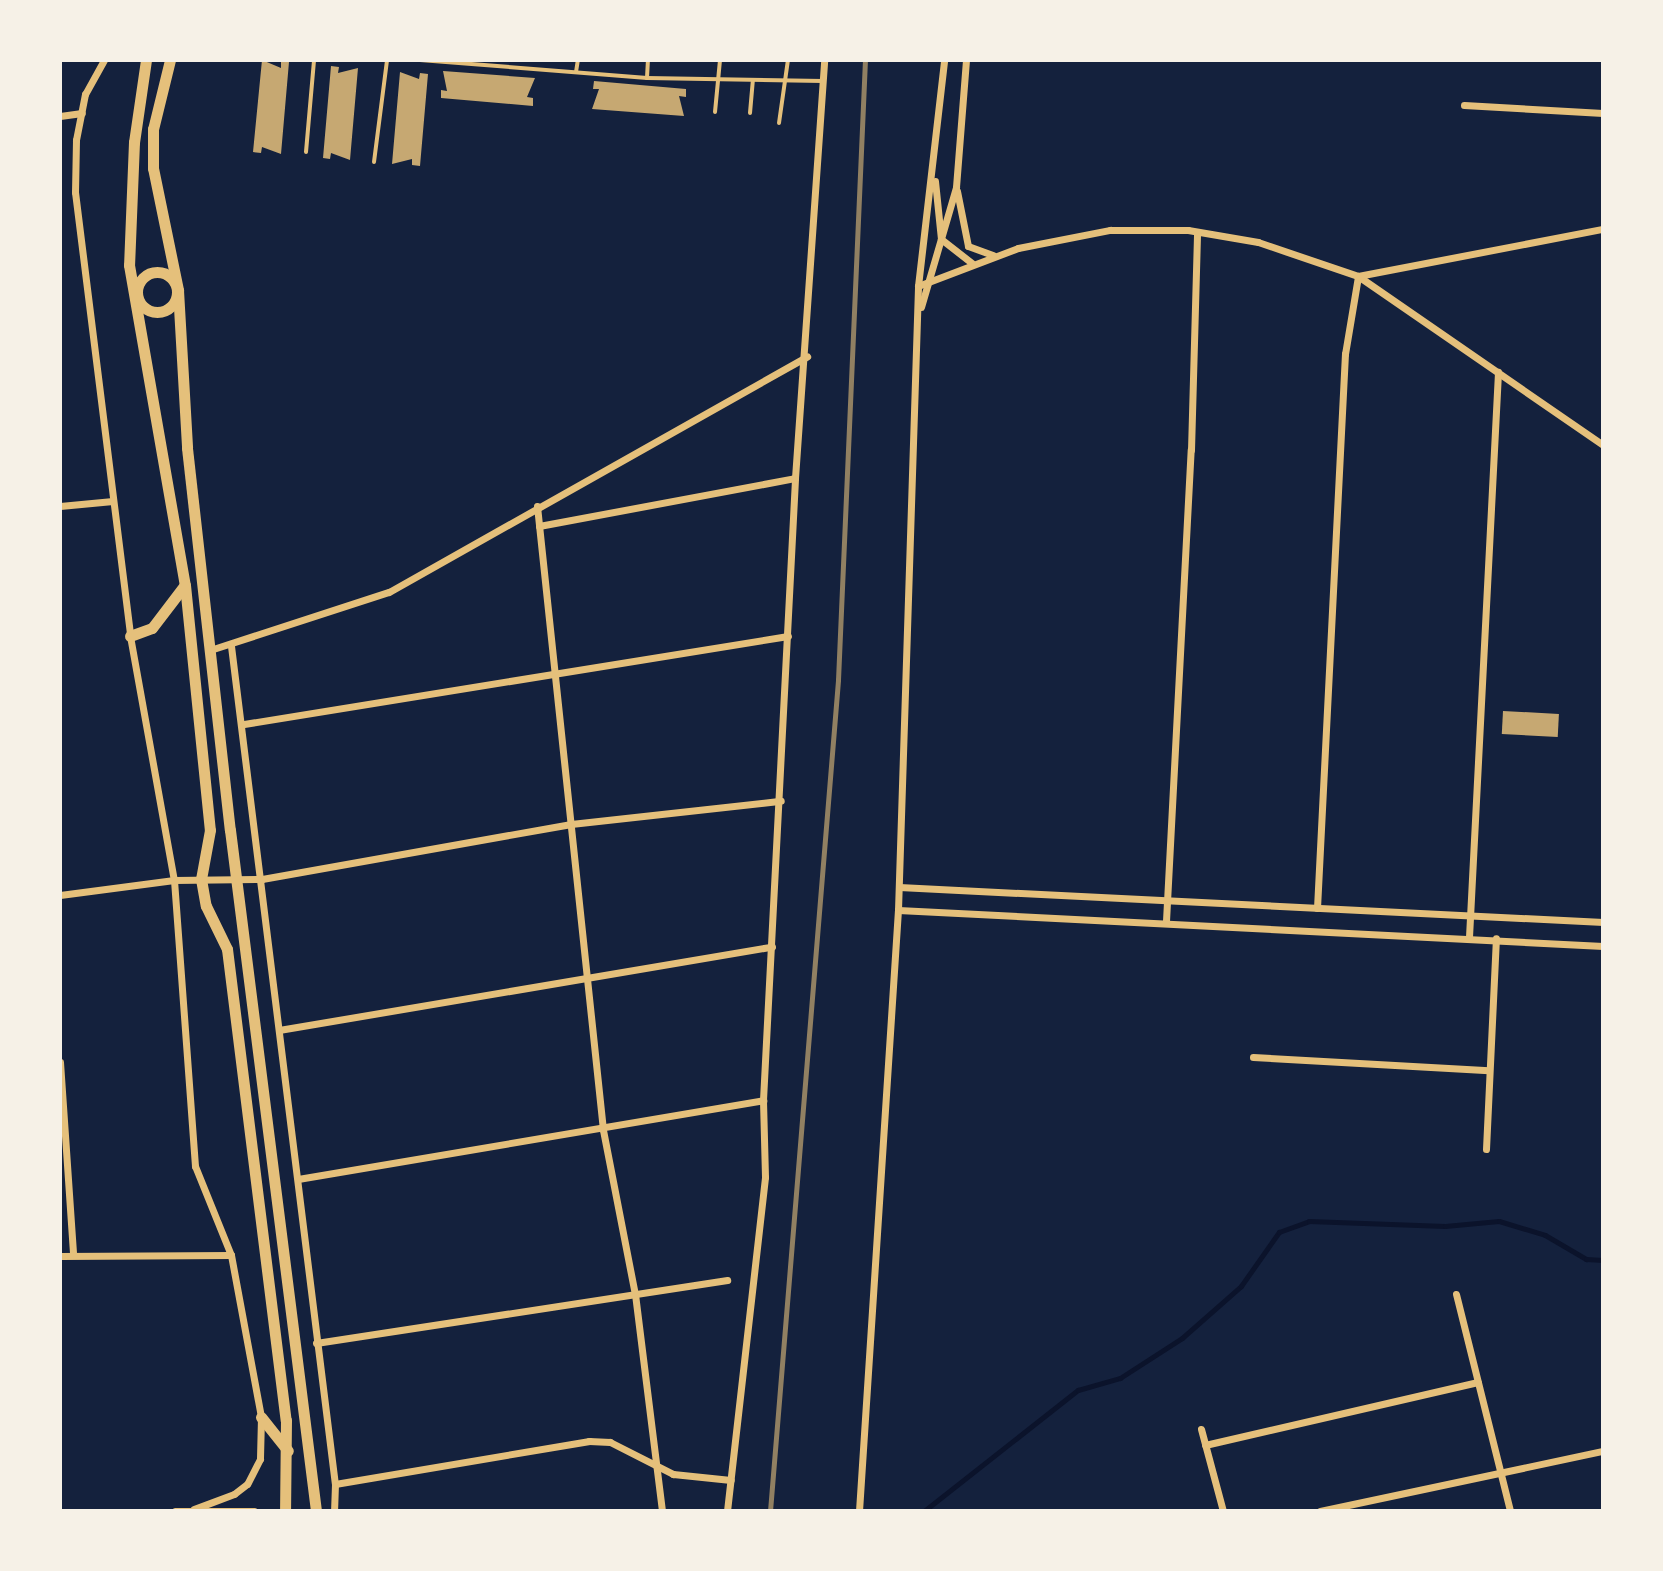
<!DOCTYPE html>
<html>
<head>
<meta charset="utf-8">
<style>
  body { margin:0 }
  #map { position:relative; width:1663px; height:1571px; overflow:hidden; background:#14213d; font-family:"Fira Sans Condensed",sans-serif }
  div>[style] { position:absolute }
  [style*='--x'] { left:calc(var(--x)*1px); top:calc(var(--y)*1px); width:calc(var(--w)*1px); rotate:calc(var(--a)*1deg) }
  .stream>* { height:5px; margin:-2.5px; padding:0 2.5px; transform-origin:2.5px; border-radius:2.5px; background:#0b132b }
  .building>* { inset:0; background:#c6a872; transform-origin:0 0 }
  .service>* { height:4px; margin:-2px; padding:0 2px; transform-origin:2px; border-radius:2px; background:#e5c07b }
  .minor>* { height:7px; margin:-3.5px; padding:0 3.5px; transform-origin:3.5px; border-radius:3.5px; background:#e5c07b }
  .primary>* { height:11px; margin:-5.5px; padding:0 5.5px; transform-origin:5.5px; border-radius:5.5px; background:#e5c07b }
  .primary>.ring { margin:-5.5px; padding:0; box-sizing:content-box; background:none; border:11px solid #e5c07b; border-radius:50% }
  .rail>* { height:5px; margin:-2.5px; padding:0 2.5px; transform-origin:2.5px; border-radius:2.5px; background:#918062 }
  span { translate:-50% -50%; white-space:nowrap; text-align:center; line-height:1.15; -webkit-text-stroke:8px #f6f1e7; paint-order:stroke }
  .frame { position:absolute; inset:0; border:62px solid #f6f1e7; pointer-events:none }
</style>
</head>
<body>
<div id="map">
  <div class="stream">
    <i style="--x:924;--y:1511;--w:196;--a:-38.2"></i>
    <i style="--x:1078;--y:1390;--w:44;--a:-15.9"></i>
    <i style="--x:1120;--y:1378;--w:74;--a:-32.8"></i>
    <i style="--x:1182;--y:1338;--w:79;--a:-41.4"></i>
    <i style="--x:1241;--y:1286;--w:66;--a:-54.9"></i>
    <i style="--x:1279;--y:1232;--w:32;--a:-20"></i>
    <i style="--x:1309;--y:1221;--w:136;--a:2.1"></i>
    <i style="--x:1445;--y:1226;--w:54;--a:-5.3"></i>
    <i style="--x:1499;--y:1221;--w:48;--a:16.9"></i>
    <i style="--x:1545;--y:1235;--w:48;--a:30.3"></i>
    <i style="--x:1586;--y:1259;--w:17;--a:3"></i>
  </div>
  <div class="building">
    <i style="clip-path:polygon(262px 60px,281px 68px,281px 62px,289px 62px,281px 154px,262px 147px,261px 153px,253px 152px)"></i>
    <i style="clip-path:polygon(331px 66px,339px 67px,338px 73px,358px 68px,350px 160px,331px 153px,330px 159px,323px 158px)"></i>
    <i style="clip-path:polygon(443px 71px,535px 78px,527px 97px,533px 98px,533px 106px,441px 98px,441px 90px,447px 91px)"></i>
    <i style="clip-path:polygon(400px 72px,419px 79px,420px 73px,428px 74px,420px 166px,412px 165px,412px 159px,392px 164px)"></i>
    <i style="clip-path:polygon(594px 81px,686px 89px,686px 97px,679px 96px,684px 116px,592px 109px,599px 89px,593px 89px)"></i>
    <i style="left:1503px;top:711px;width:56px;height:23px;rotate:3deg"></i>
  </div>
  <div class="service">
    <i style="--x:420;--y:60;--w:228;--a:4.5"></i>
    <i style="--x:647;--y:78;--w:176;--a:1"></i>
    <i style="--x:576;--y:72;--w:12;--a:-81"></i>
    <i style="--x:647;--y:78;--w:18;--a:-87"></i>
    <i style="--x:715;--y:112;--w:52;--a:-84.5"></i>
    <i style="--x:750;--y:113;--w:33;--a:-85"></i>
    <i style="--x:779;--y:123;--w:64;--a:-81.9"></i>
    <i style="--x:306;--y:152;--w:92;--a:-85"></i>
    <i style="--x:374;--y:162;--w:103;--a:-82.7"></i>
  </div>
  <div class="minor">
    <i style="--x:104;--y:60;--w:39;--a:119"></i>
    <i style="--x:85;--y:94;--w:47;--a:101.1"></i>
    <i style="--x:76;--y:140;--w:52;--a:91.1"></i>
    <i style="--x:75;--y:192;--w:447;--a:82.9"></i>
    <i style="--x:130;--y:636;--w:248;--a:79.8"></i>
    <i style="--x:174;--y:880;--w:287;--a:85.8"></i>
    <i style="--x:195;--y:1166;--w:96;--a:68"></i>
    <i style="--x:231;--y:1255;--w:165;--a:79.5"></i>
    <i style="--x:261;--y:1417;--w:42;--a:91.4"></i>
    <i style="--x:260;--y:1459;--w:28;--a:117"></i>
    <i style="--x:247;--y:1484;--w:16;--a:142"></i>
    <i style="--x:234;--y:1494;--w:43;--a:159.4"></i>
    <i style="--x:1464;--y:105;--w:139;--a:3.3"></i>
    <i style="--x:60;--y:116;--w:22;--a:-8"></i>
    <i style="--x:935;--y:181;--w:58;--a:84.1"></i>
    <i style="--x:941;--y:239;--w:39;--a:38"></i>
    <i style="--x:957;--y:191;--w:56;--a:78.7"></i>
    <i style="--x:968;--y:246;--w:27;--a:20"></i>
    <i style="--x:918;--y:286;--w:107;--a:-20.8"></i>
    <i style="--x:1018;--y:248;--w:94;--a:-11.1"></i>
    <i style="--x:1110;--y:230;--w:78;--a:0"></i>
    <i style="--x:1188;--y:230;--w:71;--a:9.7"></i>
    <i style="--x:1258;--y:242;--w:106;--a:18.8"></i>
    <i style="--x:1358;--y:276;--w:298;--a:34.6"></i>
    <i style="--x:921;--y:307;--w:125;--a:-73.7"></i>
    <i style="--x:956;--y:187;--w:127;--a:-85.5"></i>
    <i style="--x:60;--y:506;--w:53;--a:-5.4"></i>
    <i style="--x:537;--y:506;--w:627;--a:83.96"></i>
    <i style="--x:603;--y:1130;--w:167;--a:79"></i>
    <i style="--x:635;--y:1294;--w:219;--a:82.9"></i>
    <i style="--x:539;--y:526;--w:260;--a:-10.6"></i>
    <i style="--x:231;--y:646;--w:844;--a:82.93"></i>
    <i style="--x:335;--y:1484;--w:27;--a:92"></i>
    <i style="--x:210;--y:650;--w:188;--a:-18"></i>
    <i style="--x:389;--y:592;--w:480;--a:-29.4"></i>
    <i style="--x:244;--y:724;--w:551;--a:-9.19"></i>
    <i style="--x:899;--y:887;--w:705;--a:2.85"></i>
    <i style="--x:60;--y:895;--w:115;--a:-7.5"></i>
    <i style="--x:174;--y:880;--w:88;--a:-0.7"></i>
    <i style="--x:262;--y:879;--w:314;--a:-10.1"></i>
    <i style="--x:571;--y:824;--w:211;--a:-6.3"></i>
    <i style="--x:1317;--y:908;--w:555;--a:-87.11"></i>
    <i style="--x:1345;--y:354;--w:79;--a:-80.5"></i>
    <i style="--x:1358;--y:276;--w:249;--a:-10.9"></i>
    <i style="--x:898;--y:910;--w:706;--a:2.92"></i>
    <i style="--x:1166;--y:921;--w:472;--a:-87"></i>
    <i style="--x:1191;--y:450;--w:218;--a:-88.4"></i>
    <i style="--x:1469;--y:937;--w:566;--a:-87.06"></i>
    <i style="--x:279;--y:1030;--w:500;--a:-9.6"></i>
    <i style="--x:1253;--y:1057;--w:236;--a:3.2"></i>
    <i style="--x:60;--y:1062;--w:192;--a:86.1"></i>
    <i style="--x:1486;--y:1149;--w:211;--a:-87.3"></i>
    <i style="--x:298;--y:1179;--w:472;--a:-9.6"></i>
    <i style="--x:60;--y:1256;--w:171;--a:-0.3"></i>
    <i style="--x:1456;--y:1294;--w:224;--a:76"></i>
    <i style="--x:316;--y:1343;--w:416;--a:-8.7"></i>
    <i style="--x:1201;--y:1429;--w:85;--a:75"></i>
    <i style="--x:1205;--y:1445;--w:280;--a:-13"></i>
    <i style="--x:335;--y:1484;--w:258;--a:-9.6"></i>
    <i style="--x:589;--y:1441;--w:21;--a:3"></i>
    <i style="--x:610;--y:1442;--w:71;--a:26.9"></i>
    <i style="--x:673;--y:1474;--w:58;--a:5.9"></i>
    <i style="--x:175;--y:1511;--w:79;--a:0"></i>
    <i style="--x:727;--y:1511;--w:336;--a:-83.5"></i>
    <i style="--x:765;--y:1177;--w:77;--a:-91.5"></i>
    <i style="--x:763;--y:1100;--w:623;--a:-87.05"></i>
    <i style="--x:795;--y:478;--w:419;--a:-86"></i>
    <i style="--x:859;--y:1511;--w:602;--a:-86.29"></i>
    <i style="--x:898;--y:910;--w:624;--a:-88.16"></i>
    <i style="--x:918;--y:286;--w:227;--a:-83.4"></i>
    <i style="--x:1320;--y:1511;--w:289;--a:-12"></i>
  </div>
  <div class="primary">
    <i style="--x:146;--y:60;--w:83;--a:98.3"></i>
    <i style="--x:134;--y:142;--w:123;--a:92.3"></i>
    <i style="--x:129;--y:265;--w:325;--a:80.1"></i>
    <i style="--x:185;--y:585;--w:246;--a:84.2"></i>
    <i style="--x:210;--y:830;--w:50;--a:100.4"></i>
    <i style="--x:201;--y:879;--w:27;--a:80"></i>
    <i style="--x:206;--y:906;--w:48;--a:64"></i>
    <i style="--x:227;--y:949;--w:475;--a:82.9"></i>
    <i style="--x:286;--y:1420;--w:91;--a:90.6"></i>
    <i style="--x:170;--y:60;--w:71;--a:103.8"></i>
    <i style="--x:153;--y:129;--w:39;--a:90"></i>
    <i style="--x:153;--y:168;--w:125;--a:78.4"></i>
    <i style="--x:178;--y:290;--w:158;--a:86.7"></i>
    <i style="--x:187;--y:448;--w:384;--a:83.6"></i>
    <i style="--x:230;--y:830;--w:686;--a:82.8"></i>
    <i class="ring" style="left:137px;top:272px;width:29px;height:29px"></i>
    <i style="--x:130;--y:636;--w:23;--a:-20"></i>
    <i style="--x:152;--y:628;--w:53;--a:-52.7"></i>
    <i style="--x:261;--y:1417;--w:43;--a:51.5"></i>
  </div>
  <div class="rail">
    <i style="--x:770;--y:1511;--w:834;--a:-85.32"></i>
    <i style="--x:838;--y:680;--w:621;--a:-87.51"></i>
  </div>
  <div class="frame"></div>
</div>
</body>
</html>
